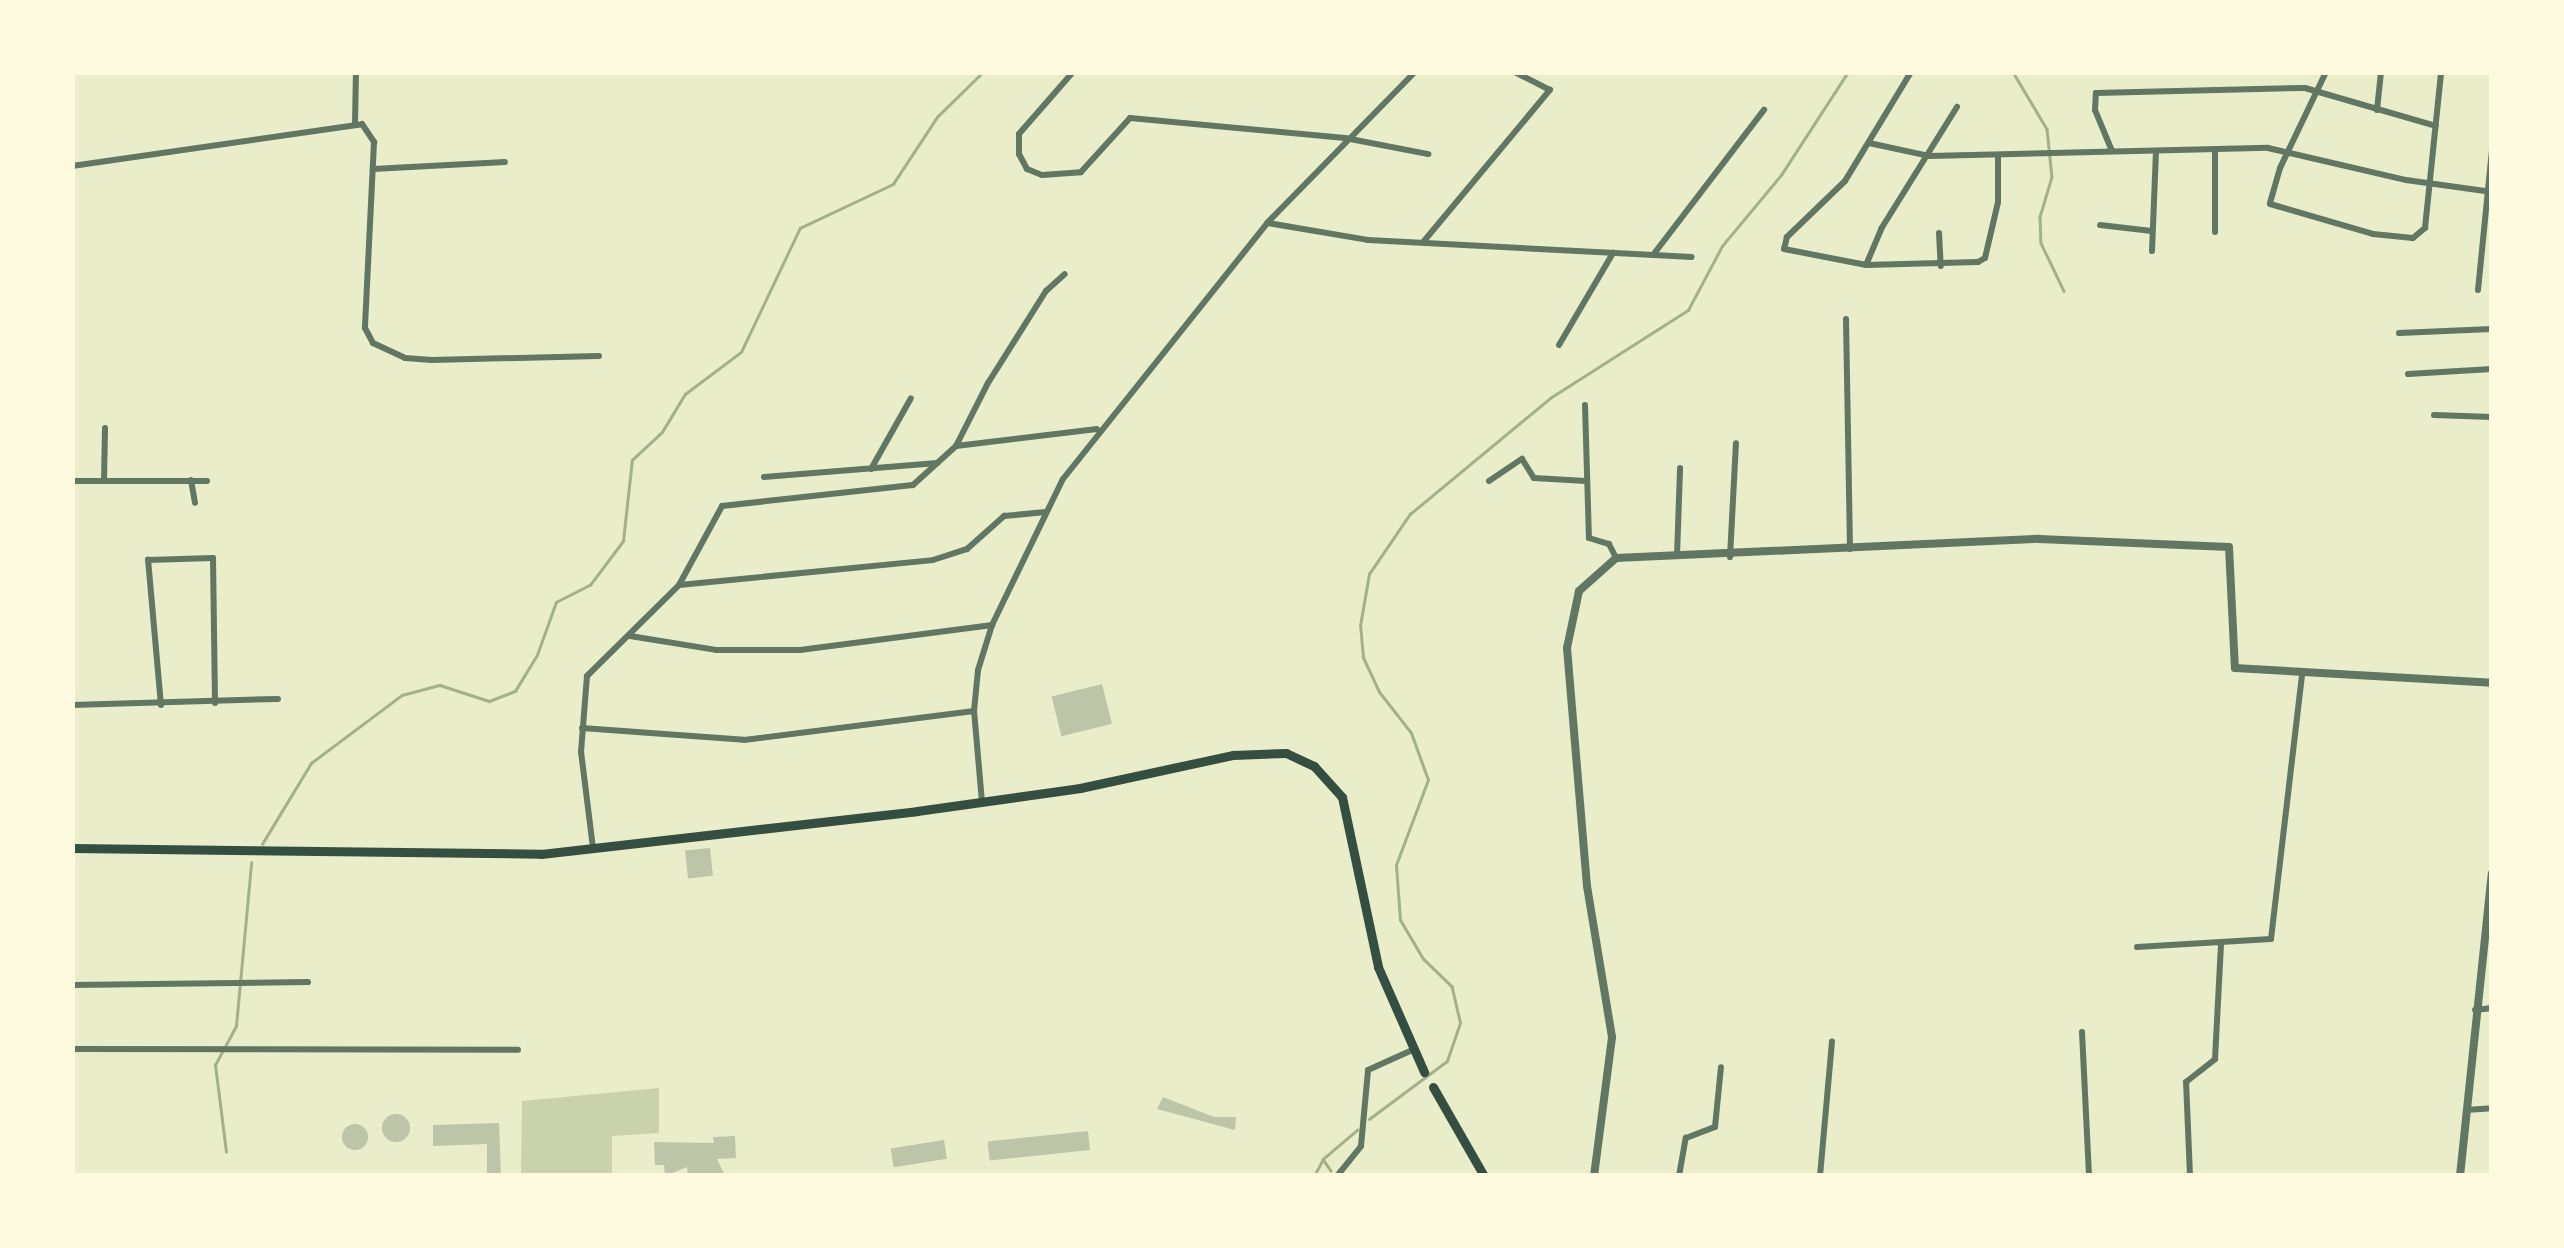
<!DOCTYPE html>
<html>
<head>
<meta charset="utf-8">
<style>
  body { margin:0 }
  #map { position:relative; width:2564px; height:1248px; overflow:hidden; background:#e9edc9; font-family:"Asap Condensed",sans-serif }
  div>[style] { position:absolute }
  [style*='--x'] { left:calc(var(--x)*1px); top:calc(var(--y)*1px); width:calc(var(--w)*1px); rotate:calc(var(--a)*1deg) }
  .green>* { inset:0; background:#cad2ad }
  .stream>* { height:2.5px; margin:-1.25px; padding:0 1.25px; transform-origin:1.25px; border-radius:1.25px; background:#a3b18a }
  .building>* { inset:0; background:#bcc5a7; transform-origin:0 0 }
  .round { border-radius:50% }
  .minor>* { height:6px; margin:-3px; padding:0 3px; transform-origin:3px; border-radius:3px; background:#617663 }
  .tertiary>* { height:8px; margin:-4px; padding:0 4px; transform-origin:4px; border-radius:4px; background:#617663 }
  .secondary>* { height:9px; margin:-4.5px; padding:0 4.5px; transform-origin:4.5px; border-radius:4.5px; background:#344e41 }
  span { translate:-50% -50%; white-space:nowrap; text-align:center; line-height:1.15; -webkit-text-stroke:10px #fefae0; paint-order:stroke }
  .frame { position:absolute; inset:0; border:75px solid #fefae0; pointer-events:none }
</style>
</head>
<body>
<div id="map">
  <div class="green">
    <i style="clip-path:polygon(659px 1088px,659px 1133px,612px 1136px,612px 1175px,521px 1175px,522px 1101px)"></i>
  </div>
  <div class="stream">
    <i style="--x:2013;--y:72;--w:66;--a:59.2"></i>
    <i style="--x:2047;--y:129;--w:48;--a:84.1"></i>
    <i style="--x:2052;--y:177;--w:42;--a:106.7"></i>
    <i style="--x:2040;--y:217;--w:26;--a:88"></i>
    <i style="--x:2041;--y:243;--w:53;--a:64.4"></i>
    <i style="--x:262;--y:844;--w:95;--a:-58.8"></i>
    <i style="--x:311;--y:763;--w:114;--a:-36.8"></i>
    <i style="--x:402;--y:695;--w:39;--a:-15"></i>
    <i style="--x:440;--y:685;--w:52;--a:18.1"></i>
    <i style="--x:489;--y:701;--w:28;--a:-21"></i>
    <i style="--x:515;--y:691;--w:42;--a:-58.6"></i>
    <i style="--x:537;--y:655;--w:56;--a:-70.3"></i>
    <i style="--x:556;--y:602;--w:38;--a:-27"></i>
    <i style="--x:590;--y:585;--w:55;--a:-53.1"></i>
    <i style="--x:623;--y:541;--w:81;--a:-83.7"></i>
    <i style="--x:632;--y:460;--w:41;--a:-43"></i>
    <i style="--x:662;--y:432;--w:44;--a:-58.8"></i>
    <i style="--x:685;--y:394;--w:70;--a:-36.9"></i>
    <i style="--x:741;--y:352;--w:137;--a:-64.6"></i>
    <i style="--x:800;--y:228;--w:103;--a:-25.3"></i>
    <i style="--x:893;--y:184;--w:80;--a:-56.7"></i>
    <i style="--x:937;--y:117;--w:64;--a:-44.4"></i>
    <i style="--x:1369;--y:1119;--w:97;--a:-36.6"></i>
    <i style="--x:1447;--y:1061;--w:40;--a:-71.1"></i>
    <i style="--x:1460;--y:1023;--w:37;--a:-103"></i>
    <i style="--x:1452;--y:987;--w:40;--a:-136"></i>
    <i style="--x:1423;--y:959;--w:45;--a:-120.5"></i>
    <i style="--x:1400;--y:920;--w:55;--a:-94.2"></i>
    <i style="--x:1396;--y:865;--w:91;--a:-69.4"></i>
    <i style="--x:1428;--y:780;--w:50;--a:-109.9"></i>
    <i style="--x:1411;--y:733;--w:52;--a:-128"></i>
    <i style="--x:1379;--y:692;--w:38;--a:-115"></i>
    <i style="--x:1363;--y:658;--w:32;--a:-95"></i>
    <i style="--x:1360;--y:626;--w:53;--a:-80.2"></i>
    <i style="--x:1369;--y:574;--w:73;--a:-55.7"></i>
    <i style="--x:1410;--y:514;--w:182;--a:-39.6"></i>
    <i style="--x:1550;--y:398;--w:164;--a:-32.5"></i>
    <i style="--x:1688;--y:310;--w:72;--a:-62"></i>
    <i style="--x:1722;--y:246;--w:92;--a:-50.3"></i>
    <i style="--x:1781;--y:175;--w:123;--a:-57"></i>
    <i style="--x:226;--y:1152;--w:88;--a:-97.2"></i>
    <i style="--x:215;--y:1065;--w:44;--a:-61.7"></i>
    <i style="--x:236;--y:1026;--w:164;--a:-84.7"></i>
    <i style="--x:1323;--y:1159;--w:14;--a:56"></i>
    <i style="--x:1314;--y:1176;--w:19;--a:-62"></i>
    <i style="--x:1323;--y:1159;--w:45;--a:-40.5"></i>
  </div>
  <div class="building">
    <i style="left:1102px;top:684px;width:41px;height:52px;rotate:76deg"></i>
    <i style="left:710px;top:848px;width:28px;height:25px;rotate:84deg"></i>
    <i style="clip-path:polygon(1163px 1097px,1214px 1117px,1236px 1117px,1235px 1130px,1157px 1109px)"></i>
    <i class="round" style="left:382px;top:1114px;width:28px;height:28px"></i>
    <i style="clip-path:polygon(499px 1123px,501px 1176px,487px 1176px,487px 1144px,433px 1146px,433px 1125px)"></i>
    <i class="round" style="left:342px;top:1124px;width:26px;height:26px"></i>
    <i style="left:1088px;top:1131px;width:19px;height:101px;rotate:84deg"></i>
    <i style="clip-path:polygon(735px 1136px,736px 1158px,717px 1159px,725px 1176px,688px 1176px,687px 1167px,665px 1176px,664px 1165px,655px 1165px,654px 1142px,714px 1143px,713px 1137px)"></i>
    <i style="left:944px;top:1140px;width:19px;height:54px;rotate:81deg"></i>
  </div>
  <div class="minor">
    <i style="--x:1073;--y:72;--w:82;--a:131.1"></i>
    <i style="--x:1019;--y:134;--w:20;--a:90"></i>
    <i style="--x:1019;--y:154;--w:17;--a:62"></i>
    <i style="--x:1027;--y:169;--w:16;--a:22"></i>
    <i style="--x:1042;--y:175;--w:39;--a:-4"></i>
    <i style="--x:1081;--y:172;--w:73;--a:-47.8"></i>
    <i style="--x:1130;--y:118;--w:216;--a:5.3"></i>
    <i style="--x:1345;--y:138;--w:85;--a:10.9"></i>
    <i style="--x:1911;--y:72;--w:127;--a:121.2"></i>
    <i style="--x:1845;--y:181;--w:81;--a:136"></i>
    <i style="--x:1787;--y:237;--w:12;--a:104"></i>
    <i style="--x:1784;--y:249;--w:84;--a:11"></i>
    <i style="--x:1866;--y:265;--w:112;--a:-1.5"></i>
    <i style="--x:1978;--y:262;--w:8;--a:-30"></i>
    <i style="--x:1985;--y:258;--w:57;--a:-76.9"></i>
    <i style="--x:1998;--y:202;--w:46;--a:-90"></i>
    <i style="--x:2326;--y:72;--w:106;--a:115.6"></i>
    <i style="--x:2280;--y:168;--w:37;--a:106"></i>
    <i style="--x:2270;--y:204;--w:107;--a:16.2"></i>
    <i style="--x:2373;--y:234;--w:40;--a:5.7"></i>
    <i style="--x:2413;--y:238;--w:16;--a:-40"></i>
    <i style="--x:2425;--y:228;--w:157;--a:-84.1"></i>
    <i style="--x:2377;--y:110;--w:38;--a:-84"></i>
    <i style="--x:355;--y:123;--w:51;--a:-88.9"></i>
    <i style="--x:1869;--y:143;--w:61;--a:12.2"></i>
    <i style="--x:1929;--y:156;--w:339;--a:-1.4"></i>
    <i style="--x:2268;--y:148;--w:142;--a:13.1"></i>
    <i style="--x:2406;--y:180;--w:87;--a:7.9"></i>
    <i style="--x:2112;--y:151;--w:44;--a:-112.5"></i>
    <i style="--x:2095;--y:110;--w:17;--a:-87"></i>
    <i style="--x:2096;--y:93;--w:209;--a:-1.4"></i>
    <i style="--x:2305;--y:88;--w:136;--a:16.2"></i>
    <i style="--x:72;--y:166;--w:293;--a:-8.2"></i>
    <i style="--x:362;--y:124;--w:22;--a:56"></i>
    <i style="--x:374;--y:142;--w:186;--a:92.8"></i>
    <i style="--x:365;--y:328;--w:17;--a:62"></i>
    <i style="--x:373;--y:343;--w:35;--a:25"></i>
    <i style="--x:405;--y:358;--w:27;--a:4"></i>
    <i style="--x:432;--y:360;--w:167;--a:-1.4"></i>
    <i style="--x:373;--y:169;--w:132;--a:-3"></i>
    <i style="--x:1268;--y:223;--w:101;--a:9.6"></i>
    <i style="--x:1368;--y:240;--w:324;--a:3"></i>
    <i style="--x:2100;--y:225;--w:52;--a:6.6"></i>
    <i style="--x:2215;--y:232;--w:83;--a:-90"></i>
    <i style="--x:1939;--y:233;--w:33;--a:87"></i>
    <i style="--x:1424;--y:241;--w:197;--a:-50.2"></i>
    <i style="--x:1550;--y:90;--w:39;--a:-153"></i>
    <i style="--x:2152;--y:251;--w:100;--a:-87.7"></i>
    <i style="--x:1653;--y:255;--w:183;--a:-52.6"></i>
    <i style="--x:1866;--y:265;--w:39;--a:-67"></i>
    <i style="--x:1881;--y:229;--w:144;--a:-58.1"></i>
    <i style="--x:2478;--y:290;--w:141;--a:-84.3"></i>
    <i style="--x:1846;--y:319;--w:230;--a:89"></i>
    <i style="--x:2399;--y:333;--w:93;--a:-2.5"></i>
    <i style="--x:1559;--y:345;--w:107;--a:-59.6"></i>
    <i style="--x:2408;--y:374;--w:84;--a:-3.4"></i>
    <i style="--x:1585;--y:405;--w:133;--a:88.3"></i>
    <i style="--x:1589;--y:538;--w:21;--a:17"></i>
    <i style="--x:1609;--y:544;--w:16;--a:63"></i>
    <i style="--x:2434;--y:415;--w:58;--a:2"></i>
    <i style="--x:956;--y:446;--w:71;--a:-63.1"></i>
    <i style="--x:988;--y:383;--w:109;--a:-57.8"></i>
    <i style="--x:1046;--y:291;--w:25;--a:-42"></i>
    <i style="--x:871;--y:469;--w:81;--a:-60.6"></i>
    <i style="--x:764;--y:477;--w:174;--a:-4.6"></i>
    <i style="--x:191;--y:480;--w:23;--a:80"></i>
    <i style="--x:72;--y:481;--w:135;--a:0"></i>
    <i style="--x:104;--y:481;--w:53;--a:-88.9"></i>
    <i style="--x:1489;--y:481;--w:40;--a:-34"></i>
    <i style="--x:1522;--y:459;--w:22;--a:58"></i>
    <i style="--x:1534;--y:478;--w:52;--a:3.3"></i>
    <i style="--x:1677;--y:556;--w:88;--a:-88"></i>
    <i style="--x:1730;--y:557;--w:114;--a:-87"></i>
    <i style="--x:679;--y:585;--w:255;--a:-5.6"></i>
    <i style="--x:933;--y:560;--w:36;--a:-18"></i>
    <i style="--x:967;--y:549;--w:50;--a:-41.7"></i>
    <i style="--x:1004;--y:516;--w:42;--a:-5.4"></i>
    <i style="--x:630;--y:636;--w:87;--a:9.2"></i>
    <i style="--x:716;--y:650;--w:84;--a:0"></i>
    <i style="--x:800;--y:650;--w:194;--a:-7.4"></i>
    <i style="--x:72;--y:705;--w:206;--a:-1.7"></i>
    <i style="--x:161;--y:705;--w:146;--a:-95.1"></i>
    <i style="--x:148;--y:560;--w:65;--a:-1.8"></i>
    <i style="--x:213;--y:558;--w:145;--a:89.2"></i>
    <i style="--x:582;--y:728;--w:162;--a:4.2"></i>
    <i style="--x:744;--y:740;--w:232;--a:-7.2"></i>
    <i style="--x:982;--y:802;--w:91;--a:-95"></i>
    <i style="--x:974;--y:711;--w:41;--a:-84.4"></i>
    <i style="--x:978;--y:670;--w:47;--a:-72.7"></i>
    <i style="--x:992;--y:625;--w:162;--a:-64.1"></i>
    <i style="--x:1063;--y:479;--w:327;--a:-51.4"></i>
    <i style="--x:1267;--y:223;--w:211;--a:-45.6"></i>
    <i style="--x:593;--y:848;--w:97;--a:-97.1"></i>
    <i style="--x:581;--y:752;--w:76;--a:-85.5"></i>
    <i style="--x:587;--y:676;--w:129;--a:-44.7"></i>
    <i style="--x:679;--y:585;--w:90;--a:-61.4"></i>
    <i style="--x:722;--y:506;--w:192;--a:-6.3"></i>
    <i style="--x:913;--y:485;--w:58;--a:-42.2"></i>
    <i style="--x:956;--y:446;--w:142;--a:-6.9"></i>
    <i style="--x:2137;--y:947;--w:134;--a:-3.4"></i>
    <i style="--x:2271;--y:939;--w:266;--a:-83.3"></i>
    <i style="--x:72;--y:985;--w:236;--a:-0.7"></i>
    <i style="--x:2475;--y:1010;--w:17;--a:-7"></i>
    <i style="--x:2082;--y:1032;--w:144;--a:87.2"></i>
    <i style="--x:72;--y:1049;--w:446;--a:0.1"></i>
    <i style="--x:2466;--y:1110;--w:26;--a:-4"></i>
    <i style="--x:1337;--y:1176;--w:38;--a:-51"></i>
    <i style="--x:1361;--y:1146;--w:76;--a:-84.7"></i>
    <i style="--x:1368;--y:1070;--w:48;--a:-24.4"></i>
    <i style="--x:1679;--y:1176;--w:39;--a:-80"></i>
    <i style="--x:1686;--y:1138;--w:31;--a:-21"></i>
    <i style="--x:1715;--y:1127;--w:60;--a:-84.3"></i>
    <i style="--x:1820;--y:1176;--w:135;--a:-84.9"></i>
    <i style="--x:2190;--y:1176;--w:94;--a:-92.4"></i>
    <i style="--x:2186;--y:1082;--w:37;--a:-38"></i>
    <i style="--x:2215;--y:1059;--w:114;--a:-87"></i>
  </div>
  <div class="tertiary">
    <i style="--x:1594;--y:1176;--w:140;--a:-82.6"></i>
    <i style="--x:1612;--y:1037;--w:153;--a:-99.4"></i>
    <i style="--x:1587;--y:886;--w:239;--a:-94.8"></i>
    <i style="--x:1567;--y:648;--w:58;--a:-78.1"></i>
    <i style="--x:1579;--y:591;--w:50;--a:-41.7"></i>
    <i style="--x:1616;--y:558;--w:423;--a:-2.6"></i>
    <i style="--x:2039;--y:539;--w:190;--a:2.4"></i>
    <i style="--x:2229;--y:547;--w:121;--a:87.2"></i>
    <i style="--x:2235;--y:668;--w:257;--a:3.3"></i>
    <i style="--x:2460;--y:1176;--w:304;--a:-84"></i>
  </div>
  <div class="secondary">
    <i style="--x:72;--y:848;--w:469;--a:0.7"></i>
    <i style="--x:541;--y:854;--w:378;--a:-6.5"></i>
    <i style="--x:917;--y:811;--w:165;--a:-8"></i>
    <i style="--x:1080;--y:788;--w:157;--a:-12.2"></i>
    <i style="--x:1233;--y:755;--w:53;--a:-2.2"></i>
    <i style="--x:1286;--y:753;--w:31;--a:25"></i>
    <i style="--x:1314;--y:766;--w:42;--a:47.9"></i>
    <i style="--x:1342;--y:797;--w:174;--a:78"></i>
    <i style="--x:1378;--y:967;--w:115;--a:66.3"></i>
    <i style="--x:1433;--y:1087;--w:103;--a:60.2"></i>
  </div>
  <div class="frame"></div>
</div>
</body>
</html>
